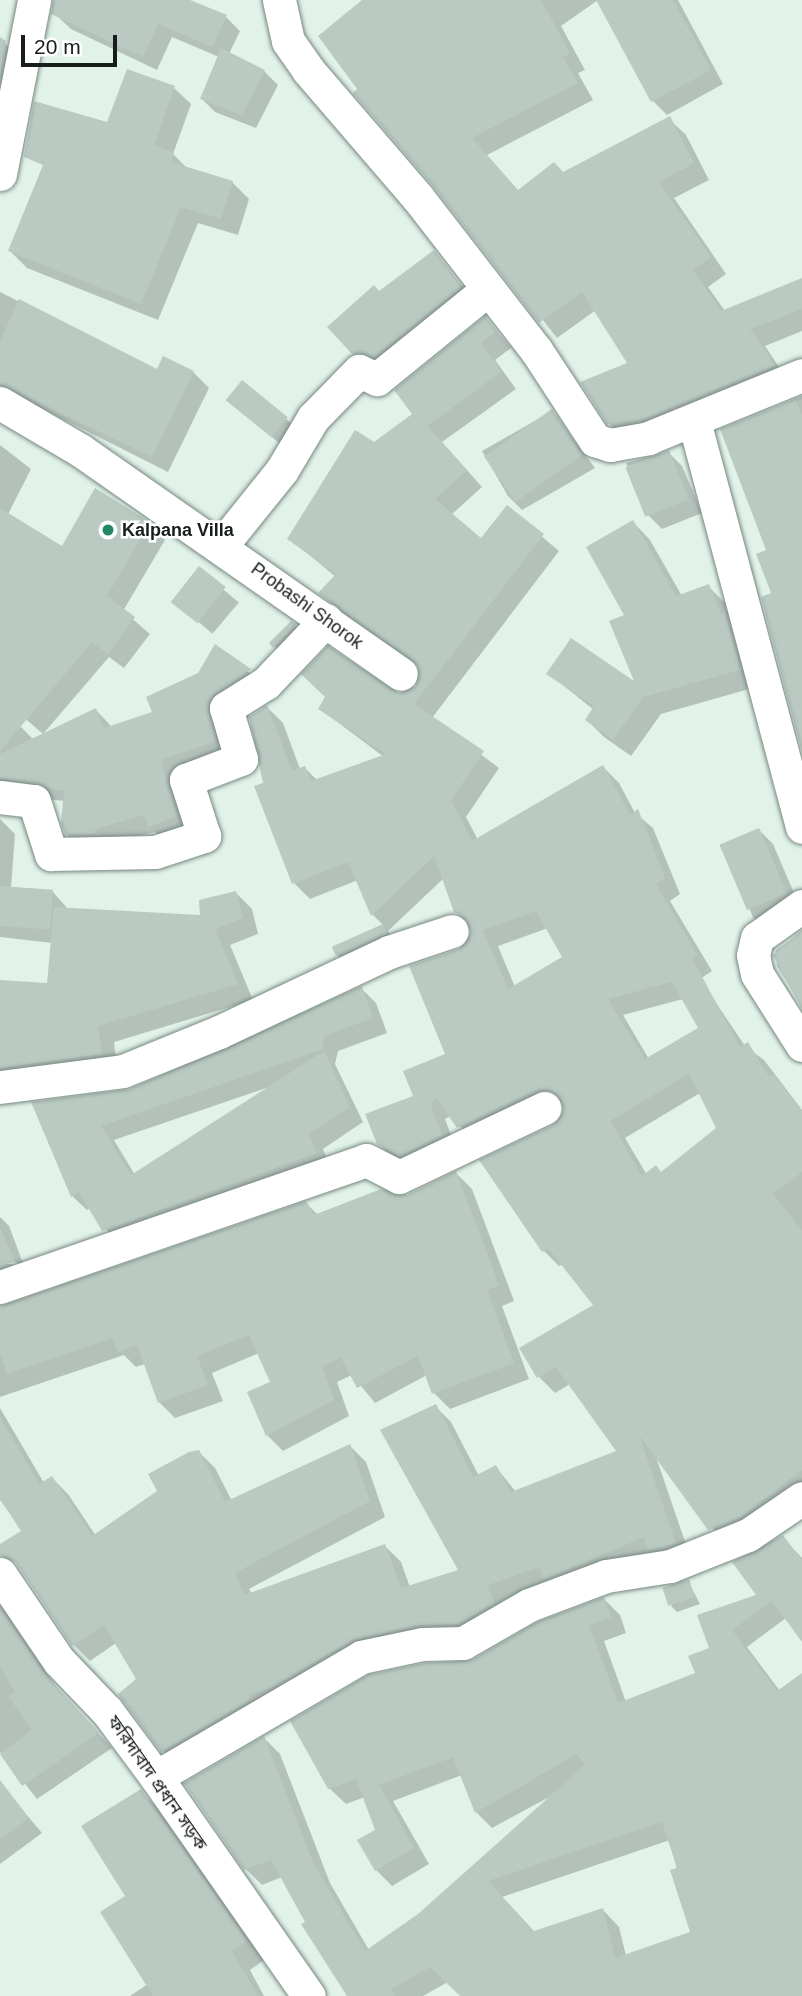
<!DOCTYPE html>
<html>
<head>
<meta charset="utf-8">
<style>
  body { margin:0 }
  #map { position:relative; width:802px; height:1996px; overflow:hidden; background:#e1f2e9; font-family:Helvetica,"Noto Sans Bengali",sans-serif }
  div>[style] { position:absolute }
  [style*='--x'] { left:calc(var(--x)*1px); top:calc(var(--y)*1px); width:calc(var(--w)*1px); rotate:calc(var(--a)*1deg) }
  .shadow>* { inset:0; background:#0003; transform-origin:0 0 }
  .building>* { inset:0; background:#bacac2; transform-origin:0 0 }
  .roads { filter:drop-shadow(0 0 2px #788880) drop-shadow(0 0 2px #788880) }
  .street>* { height:33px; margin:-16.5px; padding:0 16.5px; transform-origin:16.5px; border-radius:16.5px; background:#fff }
  .dots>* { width:19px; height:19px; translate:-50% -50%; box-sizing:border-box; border:4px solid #fff; border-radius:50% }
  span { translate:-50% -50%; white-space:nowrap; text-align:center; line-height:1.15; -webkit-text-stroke:5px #fff; paint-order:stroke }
  .poi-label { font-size:18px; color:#171d1a; font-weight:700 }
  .left { translate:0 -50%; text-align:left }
  .street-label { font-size:18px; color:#171d1a }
  .scale { position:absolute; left:21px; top:35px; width:96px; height:32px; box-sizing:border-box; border:4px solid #171d1a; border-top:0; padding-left:9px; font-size:21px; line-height:24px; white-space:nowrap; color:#171d1a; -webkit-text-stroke:5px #fff; paint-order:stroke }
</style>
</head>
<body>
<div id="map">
  <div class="shadow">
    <i style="clip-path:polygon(65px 0,185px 0,226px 17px,240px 31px,229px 54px,264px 71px,278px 85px,256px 128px,215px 112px,202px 99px,219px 57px,172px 37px,157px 70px,71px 29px,57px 16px)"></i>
    <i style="clip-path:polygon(365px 0,598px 0,561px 26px,585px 70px,578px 73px,593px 100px,487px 155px,519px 192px,564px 174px,669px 119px,686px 135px,709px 180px,674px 198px,726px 274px,708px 287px,725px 311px,802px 280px,802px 331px,765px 346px,789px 382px,626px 439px,609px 423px,630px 364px,596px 310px,557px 338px,360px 89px)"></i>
    <i style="clip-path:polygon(616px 0,678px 0,723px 84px,667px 115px,653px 101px,602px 7px)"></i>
    <i style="clip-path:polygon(0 39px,21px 59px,0 123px)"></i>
    <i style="clip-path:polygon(174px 88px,191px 104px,173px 154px,187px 168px,232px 182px,249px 199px,238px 235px,198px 223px,158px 320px,27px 268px,10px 251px,108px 125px)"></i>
    <i style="clip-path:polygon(434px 253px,474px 300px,367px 367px,353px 353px)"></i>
    <i style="clip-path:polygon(0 292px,158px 372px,193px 372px,209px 388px,168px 472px,27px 401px,0 411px)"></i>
    <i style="clip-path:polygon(evenodd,485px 318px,511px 348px,495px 360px,516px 389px,442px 442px,482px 487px,451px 515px,481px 541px,508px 508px,559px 551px,432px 718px,499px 768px,466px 817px,478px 840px,603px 767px,619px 783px,635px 813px,653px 828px,680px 894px,670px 901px,712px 971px,700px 979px,745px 1046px,764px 1060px,802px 1110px,802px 1498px,726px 1545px,656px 1457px,691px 1559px,552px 1584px,502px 1601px,509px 1619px,368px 1656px,179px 1767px,163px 1751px,138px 1680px,116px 1643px,90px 1661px,74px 1645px,24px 1531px,0 1500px,0 1408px,44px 1483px,52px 1478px,68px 1494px,96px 1536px,160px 1491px,199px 1452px,215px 1468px,232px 1501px,350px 1446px,366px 1462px,385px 1517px,249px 1589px,252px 1594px,385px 1546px,401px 1562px,410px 1587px,461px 1572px,435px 1406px,451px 1422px,479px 1476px,496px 1467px,516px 1492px,619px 1452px,570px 1384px,555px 1393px,539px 1377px,596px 1305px,563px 1264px,559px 1266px,543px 1250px,553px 1127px,565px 1109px,563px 1104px,475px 1143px,451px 1116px,445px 1119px,457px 1151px,395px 1160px,378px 1143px,448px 1055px,460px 951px,468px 944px,472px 927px,456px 911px,444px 878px,388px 931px,392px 939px,343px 962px,337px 955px,383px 925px,373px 915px,358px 880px,310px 899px,294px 883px,265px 784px,267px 707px,283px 723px,300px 769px,305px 768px,317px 780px,384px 757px,320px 709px,399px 695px,418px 687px,422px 675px,417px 665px,336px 608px,320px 592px,336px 577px,290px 539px,374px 444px,415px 414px,485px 318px,548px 928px,565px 958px,515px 987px,498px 946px,548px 928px,485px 318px,683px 999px,700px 1029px,649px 1059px,623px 1015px,683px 999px,485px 318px,700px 1093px,718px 1129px,662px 1173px,647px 1175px,625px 1138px,700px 1093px)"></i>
    <i style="left:242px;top:382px;width:77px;height:23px;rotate:40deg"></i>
    <i style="clip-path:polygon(802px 396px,802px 745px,768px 551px,722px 430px)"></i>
    <i style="clip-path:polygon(552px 411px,595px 468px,522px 510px,508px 496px,482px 451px)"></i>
    <i style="clip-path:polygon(0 445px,31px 469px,0 530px)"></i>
    <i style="clip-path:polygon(668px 452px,682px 466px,702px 513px,662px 529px,648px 515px,626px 463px)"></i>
    <i style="clip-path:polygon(633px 522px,650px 540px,682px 596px,708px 586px,726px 604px,756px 687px,661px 714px,631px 756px,604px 737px,587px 720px,594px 710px,549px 674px,638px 685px,626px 616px)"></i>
    <i style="clip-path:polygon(149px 524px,165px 540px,123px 611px,150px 634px,124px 668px,109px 657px,43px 734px,0 697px,0 539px,63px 549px)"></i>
    <i style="left:199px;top:569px;width:52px;height:41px;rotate:40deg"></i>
    <i style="clip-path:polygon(295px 625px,314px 645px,294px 666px,271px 643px)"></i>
    <i style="clip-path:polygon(216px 647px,266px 686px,224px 717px,231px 757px,176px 776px,192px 832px,166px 842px,155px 832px,83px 850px,66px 834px,65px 801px,8px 795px,0 807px,0 727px,21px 727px,34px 740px,96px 710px,112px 727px,154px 713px,199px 674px)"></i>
    <i style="clip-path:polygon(0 819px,15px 834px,11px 888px,52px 891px,68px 909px,202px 916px,236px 893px,252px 909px,258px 934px,230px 945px,253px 1000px,114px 1042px,117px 1070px,0 1088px,0 982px,49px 985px,52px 943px,0 937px)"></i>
    <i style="clip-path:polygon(759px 830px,773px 844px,800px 907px,766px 931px,753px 917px,722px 846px)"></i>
    <i style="clip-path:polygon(802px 932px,802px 1006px,777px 966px,776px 950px)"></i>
    <i style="clip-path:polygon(evenodd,361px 988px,376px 1003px,387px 1033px,338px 1051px,335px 1064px,363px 1122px,323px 1149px,330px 1167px,118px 1245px,90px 1208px,87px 1210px,72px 1196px,33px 1104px,131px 1091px,361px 988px,269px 1087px,135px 1175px,114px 1140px,269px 1087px)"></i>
    <i style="clip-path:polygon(456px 1173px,472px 1189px,514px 1301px,502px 1306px,529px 1379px,450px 1409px,434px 1393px,427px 1375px,375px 1403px,352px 1375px,337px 1382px,349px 1416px,283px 1451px,267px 1435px,272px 1383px,259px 1353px,212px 1373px,223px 1401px,175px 1418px,159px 1402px,145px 1364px,136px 1367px,124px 1355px,0 1397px,0 1307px,306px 1203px,318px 1215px,407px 1196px)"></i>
    <i style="clip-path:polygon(0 1217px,9px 1226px,24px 1266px,0 1255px)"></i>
    <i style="clip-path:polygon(0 1264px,12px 1264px,26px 1279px,0 1295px)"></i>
    <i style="clip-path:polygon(evenodd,782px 1537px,802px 1558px,802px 1639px,786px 1618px,747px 1647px,780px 1691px,802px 1675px,802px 1996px,462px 1996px,448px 1982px,423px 1996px,366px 1996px,282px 1877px,262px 1885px,246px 1869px,264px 1738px,280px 1754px,330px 1883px,369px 1950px,419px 1915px,555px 1794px,492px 1828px,476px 1812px,462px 1775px,393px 1801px,429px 1864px,392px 1886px,376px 1870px,378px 1831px,365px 1797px,346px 1804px,329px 1788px,473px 1662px,604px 1599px,620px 1615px,626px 1633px,604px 1641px,626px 1702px,697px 1674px,711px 1649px,759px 1596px,782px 1537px,670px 1840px,692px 1933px,626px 1956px,619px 1927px,603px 1910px,534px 1932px,502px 1897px,670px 1840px)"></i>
    <i style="clip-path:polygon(688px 1581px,700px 1604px,677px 1612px,671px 1606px)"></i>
    <i style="clip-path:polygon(0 1604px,57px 1688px,112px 1748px,37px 1799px,0 1752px)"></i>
    <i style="clip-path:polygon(4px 1788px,42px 1833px,0 1864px,0 1791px)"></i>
    <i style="clip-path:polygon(140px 1791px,159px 1809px,264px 1960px,250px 1970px,264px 1996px,130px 1996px,148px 1984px,127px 1896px)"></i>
  </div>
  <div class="building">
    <i style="clip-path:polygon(53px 0,190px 0,227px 15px,212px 47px,158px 24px,143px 57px,51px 14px)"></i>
    <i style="clip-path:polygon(362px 0,541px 0,570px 53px,563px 57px,578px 83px,472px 138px,518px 190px,554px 162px,563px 172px,670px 116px,694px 163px,659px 182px,711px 257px,693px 270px,721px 311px,802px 278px,802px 309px,750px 329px,775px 365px,643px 419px,607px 424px,580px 382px,627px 363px,582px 292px,539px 323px,433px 186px,353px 93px,357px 89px,318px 36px)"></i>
    <i style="clip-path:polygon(596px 0,673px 0,711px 70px,651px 102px)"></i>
    <i style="clip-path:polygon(0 37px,6px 41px,0 74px)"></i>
    <i style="clip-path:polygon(221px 48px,265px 70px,242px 115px,200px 99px)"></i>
    <i style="clip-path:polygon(127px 69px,175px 86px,154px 145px,174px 153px,171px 162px,233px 181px,221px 219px,181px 207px,141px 304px,8px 251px,43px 165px,24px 157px,34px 101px,107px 122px)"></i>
    <i style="clip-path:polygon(434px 250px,462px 286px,374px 357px,352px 354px,327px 327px,374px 285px,379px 291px)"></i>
    <i style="clip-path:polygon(19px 299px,157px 369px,163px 356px,194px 371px,152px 457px,0 384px,0 342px)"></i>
    <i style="clip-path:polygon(evenodd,485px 316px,497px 331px,481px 343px,501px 372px,427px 426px,467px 470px,435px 499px,481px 538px,507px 505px,544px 534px,414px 704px,484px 751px,451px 800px,472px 841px,603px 765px,630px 815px,638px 809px,665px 878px,656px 884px,697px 955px,692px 958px,740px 1047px,748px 1042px,769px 1077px,773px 1074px,802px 1111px,802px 1172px,773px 1194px,802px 1230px,802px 1470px,739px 1518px,708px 1530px,639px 1435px,676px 1543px,648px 1550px,644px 1537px,544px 1579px,540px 1567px,488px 1585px,494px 1603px,458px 1624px,418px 1625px,352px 1640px,270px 1688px,248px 1695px,250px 1700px,161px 1752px,118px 1694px,136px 1679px,104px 1625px,72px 1646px,16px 1563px,0 1555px,0 1544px,21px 1531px,0 1499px,0 1417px,39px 1484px,52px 1476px,92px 1536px,157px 1491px,148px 1474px,189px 1452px,199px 1450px,225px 1502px,350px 1444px,370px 1501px,235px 1573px,244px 1595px,385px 1544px,401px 1588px,458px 1570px,380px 1430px,436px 1404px,473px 1477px,496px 1465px,511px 1492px,616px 1451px,556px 1367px,537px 1378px,519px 1348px,593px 1305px,548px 1248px,542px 1252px,479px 1160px,553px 1125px,563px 1110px,561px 1099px,546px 1089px,536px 1090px,457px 1128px,437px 1099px,430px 1103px,442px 1135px,399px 1156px,377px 1144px,365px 1114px,413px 1096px,403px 1071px,445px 1054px,409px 966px,459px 949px,471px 934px,465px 917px,454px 912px,434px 856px,371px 916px,348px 862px,292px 884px,254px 786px,263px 783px,249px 717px,267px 705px,292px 771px,305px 766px,311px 781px,386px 754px,318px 709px,325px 697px,301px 674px,328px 646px,399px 693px,416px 686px,419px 666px,318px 593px,336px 574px,287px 539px,355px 430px,374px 442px,412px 414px,394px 390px,485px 316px,536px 911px,562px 957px,508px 989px,483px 930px,536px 911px,485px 316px,672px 982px,698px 1028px,645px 1059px,608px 999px,672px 982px,485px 316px,689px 1074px,716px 1128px,661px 1172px,656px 1165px,642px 1176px,610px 1121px,689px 1074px)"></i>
    <i style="left:242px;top:380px;width:59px;height:26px;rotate:39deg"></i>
    <i style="clip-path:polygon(795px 399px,802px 415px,802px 752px,761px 597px,771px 593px,756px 554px,766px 550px,720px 429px)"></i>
    <i style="left:552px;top:409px;width:55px;height:83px;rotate:55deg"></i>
    <i style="left:669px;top:450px;width:53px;height:47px;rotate:68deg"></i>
    <i style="clip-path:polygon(95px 488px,150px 522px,107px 596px,135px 617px,108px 654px,92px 642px,0 751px,0 508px,62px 546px)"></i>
    <i style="clip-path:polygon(633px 520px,676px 596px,709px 584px,721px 614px,725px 612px,740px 670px,643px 697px,613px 740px,585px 720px,594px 706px,546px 674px,571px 638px,634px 681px,609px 621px,624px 615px,586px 547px)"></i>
    <i style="left:199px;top:566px;width:34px;height:46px;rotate:38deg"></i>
    <i style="clip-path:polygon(291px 621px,296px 624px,273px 648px,269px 643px)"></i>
    <i style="clip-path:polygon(215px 644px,251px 669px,208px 700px,216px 741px,161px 760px,177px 816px,148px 827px,144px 815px,95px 829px,95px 834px,65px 834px,61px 823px,64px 791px,0 778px,0 754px,96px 708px,104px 728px,152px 712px,146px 697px,198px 673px)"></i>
    <i style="left:759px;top:828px;width:71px;height:43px;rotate:67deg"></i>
    <i style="left:0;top:886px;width:53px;height:40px;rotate:4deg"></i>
    <i style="clip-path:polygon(236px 891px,243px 918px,215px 929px,238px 984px,98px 1026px,102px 1054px,0 1068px,0 980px,47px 983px,54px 907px,200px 915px,199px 900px)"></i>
    <i style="left:383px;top:924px;width:10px;height:56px;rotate:66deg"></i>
    <i style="clip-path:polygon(802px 930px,802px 1009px,773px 955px)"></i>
    <i style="clip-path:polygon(362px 986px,373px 1018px,324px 1036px,323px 1049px,101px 1126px,131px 1175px,324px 1051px,350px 1107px,309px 1134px,317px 1153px,102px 1231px,79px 1192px,71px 1197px,31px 1102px,130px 1089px)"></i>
    <i style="clip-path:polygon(456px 1171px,499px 1285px,487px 1290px,514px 1363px,432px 1394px,418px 1356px,357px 1388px,341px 1358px,322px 1366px,334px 1400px,266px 1436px,247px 1392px,270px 1382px,249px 1335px,197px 1356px,208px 1385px,158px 1403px,137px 1345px,118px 1352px,112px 1338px,7px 1374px,0 1353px,0 1306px,306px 1201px,314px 1215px,381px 1189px,407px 1195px)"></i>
    <i style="clip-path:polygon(0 1228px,15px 1261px,0 1267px)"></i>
    <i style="clip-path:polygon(evenodd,783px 1535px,802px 1561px,802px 1642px,772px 1601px,732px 1630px,777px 1691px,802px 1673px,802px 1996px,460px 1996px,430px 1967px,391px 1989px,395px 1996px,347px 1996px,301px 1924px,305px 1922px,271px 1860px,244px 1870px,184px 1783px,264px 1736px,314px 1865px,365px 1951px,418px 1914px,585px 1765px,577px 1754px,475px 1813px,453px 1757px,379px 1785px,414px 1848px,375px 1871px,357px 1840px,375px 1830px,356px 1779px,328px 1789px,290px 1721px,368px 1675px,424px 1663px,472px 1660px,537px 1622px,604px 1597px,611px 1617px,589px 1625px,618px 1703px,695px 1673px,688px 1656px,709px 1648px,697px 1615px,756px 1595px,732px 1562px,783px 1535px,662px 1822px,677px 1868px,670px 1870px,690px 1932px,615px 1958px,603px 1908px,534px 1931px,488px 1881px,662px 1822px)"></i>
    <i style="left:689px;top:1579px;width:19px;height:28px;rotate:72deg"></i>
    <i style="clip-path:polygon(0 1608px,43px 1672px,99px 1733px,22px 1786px,0 1754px,32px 1730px,8px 1696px,15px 1692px,0 1666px)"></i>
    <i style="clip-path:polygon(0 1780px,29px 1818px,0 1839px)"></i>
    <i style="clip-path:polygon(141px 1789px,247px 1941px,232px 1951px,258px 1996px,153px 1996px,100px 1912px,125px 1896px,81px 1826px)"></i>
  </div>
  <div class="roads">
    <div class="street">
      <i style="--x:279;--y:0;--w:42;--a:77.6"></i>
      <i style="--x:288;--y:41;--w:35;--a:55"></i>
      <i style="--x:308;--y:70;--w:169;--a:49.3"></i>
      <i style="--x:418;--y:198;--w:192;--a:52.2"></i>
      <i style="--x:536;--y:350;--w:108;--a:56.8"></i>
      <i style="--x:595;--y:440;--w:16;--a:18"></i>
      <i style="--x:610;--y:445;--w:39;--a:-10"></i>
      <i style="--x:648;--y:438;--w:166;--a:-22.2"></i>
      <i style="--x:0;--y:174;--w:177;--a:-78.9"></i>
      <i style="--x:0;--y:403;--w:93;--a:30.4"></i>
      <i style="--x:80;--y:450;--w:391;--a:34.9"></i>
      <i style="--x:694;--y:421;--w:420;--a:75.1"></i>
      <i style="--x:221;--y:546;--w:97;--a:-51.2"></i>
      <i style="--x:282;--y:470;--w:61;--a:-59.2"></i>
      <i style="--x:313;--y:418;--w:66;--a:-45.6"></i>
      <i style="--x:359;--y:371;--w:20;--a:24"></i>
      <i style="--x:377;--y:379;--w:141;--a:-39"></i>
      <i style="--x:0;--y:797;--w:34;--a:7"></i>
      <i style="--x:34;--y:801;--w:56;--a:72.2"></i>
      <i style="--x:51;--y:854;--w:104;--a:-1.1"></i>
      <i style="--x:155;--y:852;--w:52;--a:-18.1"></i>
      <i style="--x:204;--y:836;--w:59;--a:-107.8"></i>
      <i style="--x:186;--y:780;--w:59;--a:-20.9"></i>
      <i style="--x:241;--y:759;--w:53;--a:-106.4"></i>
      <i style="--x:226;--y:708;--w:47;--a:-32"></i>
      <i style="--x:266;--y:683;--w:87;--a:-46.4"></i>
      <i style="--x:802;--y:906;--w:55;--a:144.6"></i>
      <i style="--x:757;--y:938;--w:17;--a:103"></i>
      <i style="--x:753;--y:955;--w:19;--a:78"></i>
      <i style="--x:757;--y:974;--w:84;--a:57.6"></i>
      <i style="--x:0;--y:1087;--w:124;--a:-7.4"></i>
      <i style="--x:123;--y:1071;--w:104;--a:-22.1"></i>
      <i style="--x:219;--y:1032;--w:188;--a:-25.2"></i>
      <i style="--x:389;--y:952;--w:66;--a:-18.4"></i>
      <i style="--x:0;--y:1287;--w:387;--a:-19.1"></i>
      <i style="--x:366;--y:1160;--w:37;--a:27"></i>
      <i style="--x:399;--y:1177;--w:161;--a:-25.4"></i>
      <i style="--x:0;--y:1574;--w:105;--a:55.9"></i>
      <i style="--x:59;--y:1661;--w:69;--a:46.2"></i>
      <i style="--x:107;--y:1711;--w:82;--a:53.4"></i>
      <i style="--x:156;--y:1777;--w:267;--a:55.1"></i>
      <i style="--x:156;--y:1777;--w:238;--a:-30.3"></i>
      <i style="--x:361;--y:1657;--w:62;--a:-12"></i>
      <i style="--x:422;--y:1644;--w:41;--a:-1.4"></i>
      <i style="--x:463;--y:1643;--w:76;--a:-29.9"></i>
      <i style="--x:529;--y:1605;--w:82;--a:-20.6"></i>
      <i style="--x:606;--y:1576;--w:65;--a:-8.9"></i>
      <i style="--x:670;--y:1566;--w:84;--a:-21.7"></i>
      <i style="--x:748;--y:1535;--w:65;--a:-34.4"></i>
    </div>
  </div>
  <div class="dots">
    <i style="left:108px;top:530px;background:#238965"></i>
  </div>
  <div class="poi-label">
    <span class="left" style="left:122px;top:530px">Kalpana Villa</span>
  </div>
  <div class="street-label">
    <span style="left:307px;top:606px;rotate:36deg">Probashi Shorok</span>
    <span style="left:157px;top:1783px;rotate:55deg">ফরিদাবাদ প্রধান সড়ক</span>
  </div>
  <div class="scale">20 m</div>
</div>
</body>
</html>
